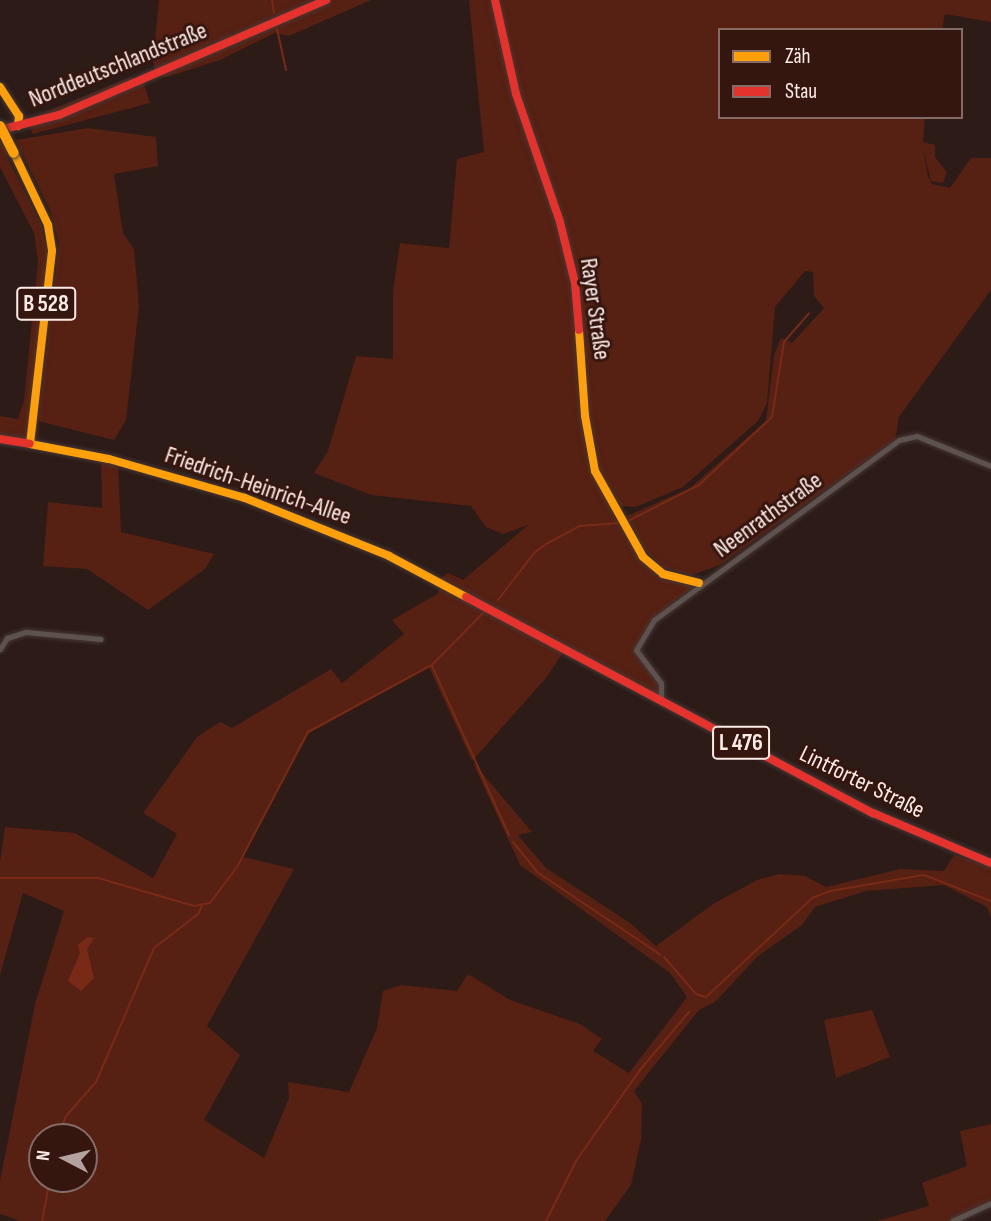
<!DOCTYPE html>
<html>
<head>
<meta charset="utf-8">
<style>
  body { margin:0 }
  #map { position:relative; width:991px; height:1221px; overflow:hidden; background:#2c1b17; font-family:"Sofia Sans Condensed",sans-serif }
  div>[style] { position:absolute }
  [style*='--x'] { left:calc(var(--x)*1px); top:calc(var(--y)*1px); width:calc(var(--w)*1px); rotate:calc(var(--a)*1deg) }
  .green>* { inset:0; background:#562012 }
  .water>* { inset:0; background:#792a16 }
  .stream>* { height:2px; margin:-1px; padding:0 1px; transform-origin:1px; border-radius:1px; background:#792a16 }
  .roads { filter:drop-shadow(0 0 2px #463836) drop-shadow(0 0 2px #463836) }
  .street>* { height:5px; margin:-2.5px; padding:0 2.5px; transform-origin:2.5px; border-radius:2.5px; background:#5e524e }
  .slow>* { height:8px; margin:-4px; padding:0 4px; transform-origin:4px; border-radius:4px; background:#ff9f0a }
  .jam>* { height:8px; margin:-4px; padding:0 4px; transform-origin:4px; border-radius:4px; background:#e5322d }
  .bridges { filter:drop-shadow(0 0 2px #463836) drop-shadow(0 0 2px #463836) }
  .slow-bridge>* { height:10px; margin:-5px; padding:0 5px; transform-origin:5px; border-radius:5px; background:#ff9f0a }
  span { translate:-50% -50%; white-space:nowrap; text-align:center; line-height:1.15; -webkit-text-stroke:6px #34160f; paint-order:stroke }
  .shield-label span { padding:2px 5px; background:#34160f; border:2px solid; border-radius:5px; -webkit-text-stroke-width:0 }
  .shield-label { font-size:23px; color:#fdebe7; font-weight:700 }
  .street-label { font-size:24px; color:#fdebe7 }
  .legend { position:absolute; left:718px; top:28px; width:245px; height:91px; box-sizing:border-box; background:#34160f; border:2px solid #846b65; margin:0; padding:9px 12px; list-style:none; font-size:21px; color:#fdebe7 }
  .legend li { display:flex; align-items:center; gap:14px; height:35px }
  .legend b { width:35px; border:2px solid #846b65 }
  .north { position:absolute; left:28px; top:1123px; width:70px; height:70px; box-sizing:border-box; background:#34160f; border:2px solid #846b65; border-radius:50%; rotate:277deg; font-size:19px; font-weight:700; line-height:28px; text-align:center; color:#fdebe7 }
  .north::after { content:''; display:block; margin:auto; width:24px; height:32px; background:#b4a29e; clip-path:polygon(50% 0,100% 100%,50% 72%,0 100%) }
</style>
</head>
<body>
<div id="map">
  <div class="green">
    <i style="clip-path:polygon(159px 0,371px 0,289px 36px,275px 33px,220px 60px,167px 77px,156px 75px,153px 62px)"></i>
    <i style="clip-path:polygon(evenodd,469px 0,991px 0,991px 22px,945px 14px,942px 30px,720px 30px,720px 117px,925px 117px,923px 142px,935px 145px,935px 157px,947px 172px,943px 183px,931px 181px,923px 149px,928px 176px,932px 184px,950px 188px,971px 158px,991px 158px,991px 290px,899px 417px,895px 440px,720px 565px,692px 575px,664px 568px,643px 548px,627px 516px,690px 488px,766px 421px,774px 355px,781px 338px,792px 343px,824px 308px,814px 296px,813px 272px,805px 271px,775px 307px,767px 403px,758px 421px,683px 487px,636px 507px,621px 506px,601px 478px,653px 567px,699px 583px,667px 607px,637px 644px,636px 650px,661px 683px,661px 699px,566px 648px,547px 677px,472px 761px,532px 832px,518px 835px,546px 868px,630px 923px,656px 946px,713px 904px,757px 880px,779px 874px,805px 876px,826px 887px,900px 869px,944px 871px,954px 855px,991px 867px,991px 918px,987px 907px,944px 885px,866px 891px,815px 907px,802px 925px,758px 956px,715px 1002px,699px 1010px,634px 1091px,642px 1104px,641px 1140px,631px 1185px,605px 1221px,20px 1221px,0 1214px,0 1181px,35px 1004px,64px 911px,23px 893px,0 975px,0 862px,5px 827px,75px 833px,153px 878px,177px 834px,143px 813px,197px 737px,220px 722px,232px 728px,331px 669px,342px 683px,404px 634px,392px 620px,437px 594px,444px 583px,439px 580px,448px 573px,463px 580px,528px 525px,503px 534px,486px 527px,471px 506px,371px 495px,314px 473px,328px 451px,356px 356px,393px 359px,393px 291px,400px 243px,449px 248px,457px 159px,484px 152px,469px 0,429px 667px,520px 865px,670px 973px,687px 997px,629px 1073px,593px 1051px,602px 1039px,580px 1024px,510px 1000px,468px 974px,457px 991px,401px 985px,383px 991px,377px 1028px,349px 1092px,288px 1082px,289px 1098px,264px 1158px,204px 1120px,240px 1055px,207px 1026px,294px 869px,243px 857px,309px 733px,429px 667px,469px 0,42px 1137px,84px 1137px,84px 1179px,42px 1179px,42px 1137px)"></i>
    <i style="clip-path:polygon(131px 77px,143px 81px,150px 103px,33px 134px,26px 120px)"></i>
    <i style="clip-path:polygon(88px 128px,156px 137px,158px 166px,114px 174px,123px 233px,134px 249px,139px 306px,126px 420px,114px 440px,38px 421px,59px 243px,51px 212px,16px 140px)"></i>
    <i style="clip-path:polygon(7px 140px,7px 157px,41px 225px,47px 252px,30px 444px,0 440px,0 416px,18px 419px,24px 400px,38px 261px,34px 233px,0 167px,0 141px)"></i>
    <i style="clip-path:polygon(101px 458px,118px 461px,121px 532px,214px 554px,205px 569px,148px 610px,87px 569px,43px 566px,48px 502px,102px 508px)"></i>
    <i style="clip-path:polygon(872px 1010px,890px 1057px,836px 1078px,824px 1020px)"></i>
    <i style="clip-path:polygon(991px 1124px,991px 1203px,966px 1215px,964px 1221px,877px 1221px,929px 1206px,922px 1183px,967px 1166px,960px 1131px)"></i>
  </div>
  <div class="water">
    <i style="clip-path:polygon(87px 937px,94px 938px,87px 949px,94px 978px,81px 991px,68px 981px,80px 953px,78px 945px)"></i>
  </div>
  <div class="stream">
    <i style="--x:272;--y:0;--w:13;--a:81"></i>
    <i style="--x:277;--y:29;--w:42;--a:77.6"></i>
    <i style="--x:626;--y:522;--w:82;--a:-26.9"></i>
    <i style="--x:699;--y:485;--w:100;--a:-43"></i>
    <i style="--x:772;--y:417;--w:76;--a:-80.9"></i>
    <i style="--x:784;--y:342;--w:38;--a:-49"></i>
    <i style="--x:498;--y:600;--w:59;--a:-52.5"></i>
    <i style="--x:534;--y:553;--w:15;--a:-37"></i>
    <i style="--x:546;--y:544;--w:38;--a:-28"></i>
    <i style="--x:580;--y:526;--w:40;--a:-4.3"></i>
    <i style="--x:432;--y:666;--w:186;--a:65.5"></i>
    <i style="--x:513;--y:842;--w:38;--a:51"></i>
    <i style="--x:537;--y:872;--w:149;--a:33.8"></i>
    <i style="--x:0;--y:878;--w:98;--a:0"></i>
    <i style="--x:98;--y:878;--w:100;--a:16.3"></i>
    <i style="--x:194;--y:906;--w:16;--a:-11"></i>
    <i style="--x:210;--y:903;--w:45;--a:-53.1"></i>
    <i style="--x:237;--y:867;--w:153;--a:-62.3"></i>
    <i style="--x:308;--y:732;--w:141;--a:-28.4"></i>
    <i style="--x:432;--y:665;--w:74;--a:-45.5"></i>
    <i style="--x:664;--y:957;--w:49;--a:49.1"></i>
    <i style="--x:696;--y:994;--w:10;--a:17"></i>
    <i style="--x:706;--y:997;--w:145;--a:-43"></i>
    <i style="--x:812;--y:898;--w:19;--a:-21"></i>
    <i style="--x:830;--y:891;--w:95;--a:-9.7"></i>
    <i style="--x:924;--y:875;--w:72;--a:21.2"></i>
    <i style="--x:58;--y:1137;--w:22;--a:-69"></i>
    <i style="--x:66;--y:1116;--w:45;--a:-48.6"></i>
    <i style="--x:96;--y:1082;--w:146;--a:-66.6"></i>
    <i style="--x:154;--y:948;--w:56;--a:-37.7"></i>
    <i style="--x:198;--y:914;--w:9;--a:-63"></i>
    <i style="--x:42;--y:1221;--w:43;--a:-79.2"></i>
    <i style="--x:546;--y:1221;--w:67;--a:-63.4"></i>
    <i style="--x:576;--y:1161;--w:111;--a:-54.9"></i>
    <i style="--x:640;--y:1070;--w:76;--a:-49.8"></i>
  </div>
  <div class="roads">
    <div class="street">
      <i style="--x:0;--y:649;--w:13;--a:-58"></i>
      <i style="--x:7;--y:638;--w:20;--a:-18"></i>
      <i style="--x:26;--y:632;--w:75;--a:5.3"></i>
      <i style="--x:661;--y:699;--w:16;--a:-90"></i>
      <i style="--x:661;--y:683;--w:41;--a:-127.1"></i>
      <i style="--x:636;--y:650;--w:35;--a:-59"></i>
      <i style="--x:654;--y:620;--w:304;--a:-36.3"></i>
      <i style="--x:899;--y:440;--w:18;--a:-13"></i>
      <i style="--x:917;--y:436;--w:80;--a:22.1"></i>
      <i style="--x:952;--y:1221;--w:43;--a:-24.8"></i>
    </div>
    <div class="slow">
      <i style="--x:0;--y:87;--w:35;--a:57"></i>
      <i style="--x:19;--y:116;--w:10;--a:96"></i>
      <i style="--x:14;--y:153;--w:80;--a:64.7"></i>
      <i style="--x:48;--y:225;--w:26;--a:81"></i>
      <i style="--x:52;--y:251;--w:194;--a:96.5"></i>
      <i style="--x:579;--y:330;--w:86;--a:86"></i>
      <i style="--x:585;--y:416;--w:56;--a:79.7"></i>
      <i style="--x:595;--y:471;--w:98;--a:60.8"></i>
      <i style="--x:643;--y:557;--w:26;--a:40"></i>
      <i style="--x:663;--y:574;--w:37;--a:14"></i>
      <i style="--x:30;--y:444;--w:80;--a:10.8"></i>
      <i style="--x:109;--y:459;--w:141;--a:16"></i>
      <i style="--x:245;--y:498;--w:155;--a:21.9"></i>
      <i style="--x:389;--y:556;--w:87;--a:28"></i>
    </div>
    <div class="jam">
      <i style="--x:495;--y:0;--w:96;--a:77.4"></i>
      <i style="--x:516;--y:94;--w:135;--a:71"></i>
      <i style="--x:560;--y:222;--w:63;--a:76.2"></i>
      <i style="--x:575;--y:283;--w:47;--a:85.1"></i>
      <i style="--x:0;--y:130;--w:61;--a:-14.3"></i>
      <i style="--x:59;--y:115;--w:291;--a:-23.3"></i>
      <i style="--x:0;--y:439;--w:30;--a:9"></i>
      <i style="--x:466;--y:597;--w:461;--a:28"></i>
      <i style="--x:873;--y:813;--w:128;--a:23"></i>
    </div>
  </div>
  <div class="bridges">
    <div class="slow-bridge">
      <i style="--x:0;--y:126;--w:30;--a:63"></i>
    </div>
  </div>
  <div class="shield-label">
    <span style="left:46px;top:304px">B 528</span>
    <span style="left:741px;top:743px">L 476</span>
  </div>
  <div class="street-label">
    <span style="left:118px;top:65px;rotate:-22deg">Norddeutschlandstraße</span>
    <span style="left:595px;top:309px;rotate:82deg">Rayer Straße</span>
    <span style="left:258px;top:486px;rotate:19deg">Friedrich-Heinrich-Allee</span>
    <span style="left:768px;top:515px;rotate:-36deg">Neenrathstraße</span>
    <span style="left:862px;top:782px;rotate:26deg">Lintforter Straße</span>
  </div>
  <ul class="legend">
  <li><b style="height:9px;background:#ff9f0a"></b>Zäh</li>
  <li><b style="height:9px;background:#e5322d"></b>Stau</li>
  </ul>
  <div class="north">N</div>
</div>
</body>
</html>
